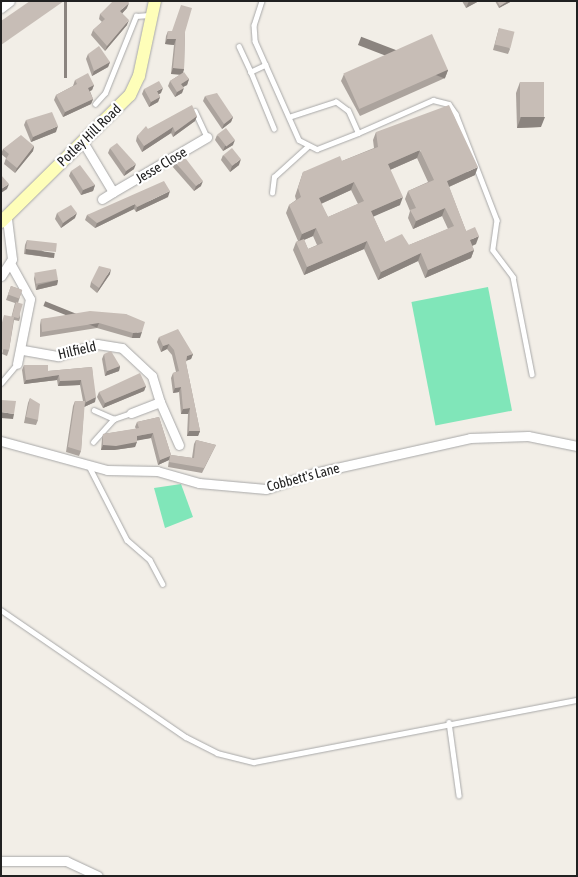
<!DOCTYPE html>
<html>
<head>
<meta charset="utf-8">
<style>
  body { margin:0 }
  #map { position:relative; width:578px; height:877px; overflow:hidden; background:#f2eee7; font-family:"Asap Condensed",sans-serif }
  div>[style] { position:absolute }
  [style*='--x'] { left:calc(var(--x)*1px); top:calc(var(--y)*1px); width:calc(var(--w)*1px); rotate:calc(var(--a)*1deg) }
  .pitch>* { inset:0; background:#80e6b9; transform-origin:0 0 }
  .roads { filter:drop-shadow(0 0 1px #a8a8a8) drop-shadow(0 0 1px #a8a8a8) }
  .lane>* { height:4.5px; margin:-2.25px; padding:0 2.25px; transform-origin:2.25px; border-radius:2.25px; background:#fff }
  .street>* { height:9px; margin:-4.5px; padding:0 4.5px; transform-origin:4.5px; border-radius:4.5px; background:#fff }
  .secondary>* { height:12px; margin:-6px; padding:0 6px; transform-origin:6px; border-radius:6px; background:#fefeb9 }
  .wall>* { inset:0; background:#aba39d }
  .shaded-wall>* { inset:0; background:#8b847f; transform-origin:0 0 }
  .building>* { inset:0; background:#c7bdb6; transform-origin:0 0 }
  span { translate:-50% -50%; white-space:nowrap; text-align:center; line-height:1.15; -webkit-text-stroke:4.5px #fff; paint-order:stroke }
  .street-label { font-size:14px; color:#212121 }
  .frame { position:absolute; inset:0; border:2px solid #212121; pointer-events:none }
</style>
</head>
<body>
<div id="map">
  <div class="pitch">
    <i style="left:488px;top:287px;width:126px;height:78px;rotate:79deg"></i>
    <i style="clip-path:polygon(181px 484px,193px 517px,165px 528px,154px 488px)"></i>
  </div>
  <div class="roads">
    <div class="lane">
      <i style="--x:262;--y:1;--w:25;--a:108"></i>
      <i style="--x:254;--y:25;--w:16;--a:86"></i>
      <i style="--x:255;--y:41;--w:108;--a:66"></i>
      <i style="--x:299;--y:140;--w:20;--a:27"></i>
      <i style="--x:317;--y:149;--w:44;--a:-21.3"></i>
      <i style="--x:358;--y:133;--w:24;--a:-114"></i>
      <i style="--x:348;--y:111;--w:15;--a:-143"></i>
      <i style="--x:336;--y:102;--w:48;--a:161.9"></i>
      <i style="--x:239;--y:46;--w:29;--a:65"></i>
      <i style="--x:266;--y:65;--w:17;--a:155"></i>
      <i style="--x:251;--y:72;--w:61;--a:67.7"></i>
      <i style="--x:95;--y:104;--w:15;--a:-48"></i>
      <i style="--x:105;--y:93;--w:83;--a:-68.1"></i>
      <i style="--x:136;--y:16;--w:16;--a:-4"></i>
      <i style="--x:195;--y:111;--w:29;--a:65"></i>
      <i style="--x:358;--y:133;--w:82;--a:-23.7"></i>
      <i style="--x:433;--y:100;--w:16;--a:14"></i>
      <i style="--x:449;--y:104;--w:12;--a:55"></i>
      <i style="--x:456;--y:114;--w:114;--a:68.9"></i>
      <i style="--x:497;--y:220;--w:30;--a:98"></i>
      <i style="--x:493;--y:250;--w:34;--a:53"></i>
      <i style="--x:513;--y:277;--w:99;--a:78.9"></i>
      <i style="--x:272;--y:193;--w:16;--a:-83"></i>
      <i style="--x:274;--y:177;--w:45;--a:-42.3"></i>
      <i style="--x:1;--y:383;--w:25;--a:-50"></i>
      <i style="--x:94;--y:410;--w:22;--a:24"></i>
      <i style="--x:93;--y:442;--w:31;--a:-48"></i>
      <i style="--x:114;--y:419;--w:18;--a:-19"></i>
      <i style="--x:89;--y:466;--w:83;--a:62.8"></i>
      <i style="--x:127;--y:540;--w:30;--a:41"></i>
      <i style="--x:150;--y:560;--w:27;--a:62"></i>
      <i style="--x:1;--y:610;--w:224;--a:34.5"></i>
      <i style="--x:186;--y:737;--w:35;--a:27"></i>
      <i style="--x:217;--y:753;--w:38;--a:14"></i>
      <i style="--x:254;--y:762;--w:329;--a:-10.9"></i>
      <i style="--x:449;--y:722;--w:74;--a:82.2"></i>
    </div>
    <div class="street">
      <i style="--x:1;--y:8;--w:11;--a:-38"></i>
      <i style="--x:83;--y:142;--w:58;--a:59"></i>
      <i style="--x:113;--y:192;--w:109;--a:-30.3"></i>
      <i style="--x:102;--y:199;--w:13;--a:-32"></i>
      <i style="--x:10;--y:263;--w:41;--a:60.9"></i>
      <i style="--x:30;--y:299;--w:66;--a:101.3"></i>
      <i style="--x:1;--y:276;--w:20;--a:-57"></i>
      <i style="--x:12;--y:259;--w:40;--a:-97.1"></i>
      <i style="--x:23;--y:350;--w:36;--a:10"></i>
      <i style="--x:58;--y:356;--w:41;--a:-17.1"></i>
      <i style="--x:97;--y:344;--w:25;--a:9"></i>
      <i style="--x:122;--y:348;--w:41;--a:43"></i>
      <i style="--x:152;--y:376;--w:27;--a:73"></i>
      <i style="--x:160;--y:402;--w:31;--a:159"></i>
      <i style="--x:160;--y:402;--w:47;--a:66.2"></i>
      <i style="--x:1;--y:441;--w:110;--a:15.3"></i>
      <i style="--x:107;--y:470;--w:50;--a:1.1"></i>
      <i style="--x:157;--y:471;--w:44;--a:15.9"></i>
      <i style="--x:199;--y:483;--w:67;--a:5.1"></i>
      <i style="--x:266;--y:489;--w:51;--a:-18.4"></i>
      <i style="--x:314;--y:473;--w:160;--a:-12.6"></i>
      <i style="--x:470;--y:438;--w:58;--a:-2"></i>
      <i style="--x:528;--y:436;--w:50;--a:11.5"></i>
      <i style="--x:1;--y:861;--w:65;--a:0"></i>
      <i style="--x:66;--y:861;--w:35;--a:25"></i>
    </div>
    <div class="secondary">
      <i style="--x:1;--y:222;--w:181;--a:-44.6"></i>
      <i style="--x:130;--y:95;--w:21;--a:-65"></i>
      <i style="--x:139;--y:76;--w:77;--a:-78"></i>
    </div>
  </div>
  <div class="wall">
    <i style="clip-path:polygon(462px 1px,479px 1px,466px 8px)"></i>
    <i style="clip-path:polygon(495px 1px,512px 1px,499px 8px)"></i>
    <i style="clip-path:polygon(127px 8px,122px 13px,127px 25px,105px 51px,91px 35px,93px 30px,102px 22px,99px 19px,100px 14px)"></i>
    <i style="clip-path:polygon(499px 28px,510px 49px,508px 54px,493px 50px)"></i>
    <i style="clip-path:polygon(168px 31px,185px 32px,184px 69px,183px 73px,189px 79px,187px 85px,183px 87px,182px 93px,175px 97px,168px 86px,170px 81px,181px 74px,171px 74px,174px 45px,165px 44px,166px 36px)"></i>
    <i style="clip-path:polygon(88px 54px,110px 62px,108px 67px,92px 76px,86px 59px)"></i>
    <i style="clip-path:polygon(448px 70px,445px 78px,360px 116px,341px 81px,344px 74px)"></i>
    <i style="clip-path:polygon(75px 80px,94px 85px,92px 90px,90px 91px,93px 99px,91px 104px,63px 117px,54px 100px,56px 95px,73px 86px)"></i>
    <i style="clip-path:polygon(520px 82px,541px 127px,517px 128px,516px 93px)"></i>
    <i style="clip-path:polygon(144px 89px,161px 93px,159px 94px,160px 97px,158px 102px,149px 107px,142px 94px)"></i>
    <i style="clip-path:polygon(205px 96px,233px 117px,231px 122px,222px 129px,203px 101px)"></i>
    <i style="clip-path:polygon(197px 116px,195px 121px,173px 137px,171px 133px,142px 152px,136px 141px,137px 136px,148px 129px)"></i>
    <i style="clip-path:polygon(26px 120px,56px 132px,31px 142px,24px 125px)"></i>
    <i style="clip-path:polygon(evenodd,376px 132px,475px 175px,449px 187px,466px 231px,476px 244px,472px 246px,474px 250px,471px 258px,425px 278px,418px 261px,378px 280px,364px 249px,304px 275px,293px 250px,296px 242px,298px 241px,286px 213px,289px 205px,296px 200px,295px 196px,303px 172px,342px 161px,374px 148px,373px 140px,376px 132px,417px 158px,428px 182px,408px 191px,405px 199px,410px 211px,408px 218px,413px 229px,442px 216px,448px 229px,409px 245px,385px 242px,373px 216px,400px 205px,390px 170px,417px 158px,376px 132px,351px 190px,358px 204px,328px 217px,321px 204px,351px 190px,376px 132px,313px 236px,317px 245px,308px 249px,304px 240px,313px 236px)"></i>
    <i style="clip-path:polygon(217px 135px,233px 145px,223px 151px,215px 140px)"></i>
    <i style="clip-path:polygon(34px 146px,33px 151px,15px 173px,4px 164px,6px 158px,1px 154px,3px 149px)"></i>
    <i style="clip-path:polygon(110px 148px,134px 169px,124px 176px,108px 153px)"></i>
    <i style="clip-path:polygon(223px 155px,239px 165px,230px 172px,221px 160px)"></i>
    <i style="clip-path:polygon(174px 161px,201px 186px,194px 191px,172px 166px)"></i>
    <i style="clip-path:polygon(71px 171px,95px 185px,93px 191px,81px 195px,69px 176px)"></i>
    <i style="clip-path:polygon(168px 197px,136px 212px,134px 209px,95px 228px,85px 220px,87px 215px)"></i>
    <i style="clip-path:polygon(57px 213px,75px 218px,61px 228px,55px 219px)"></i>
    <i style="clip-path:polygon(27px 240px,53px 258px,24px 254px,25px 245px)"></i>
    <i style="clip-path:polygon(35px 274px,58px 280px,57px 285px,36px 290px,34px 279px)"></i>
    <i style="clip-path:polygon(110px 274px,97px 293px,90px 287px,91px 282px)"></i>
    <i style="clip-path:polygon(11px 286px,22px 290px,18px 303px,20px 318px,19px 321px,14px 320px,9px 350px,7px 356px,2px 354px,15px 303px,6px 300px)"></i>
    <i style="clip-path:polygon(126px 314px,140px 338px,132px 338px,97px 328px,40px 337px,40px 325px,41px 319px)"></i>
    <i style="clip-path:polygon(159px 337px,193px 354px,191px 359px,186px 361px,186px 363px,200px 431px,198px 436px,187px 436px,188px 414px,181px 414px,179px 392px,173px 393px,171px 378px,173px 373px,176px 372px,172px 355px,167px 349px,161px 352px,157px 342px)"></i>
    <i style="clip-path:polygon(104px 354px,120px 366px,119px 371px,105px 376px,102px 359px)"></i>
    <i style="clip-path:polygon(24px 365px,48px 371px,92px 367px,95px 402px,84px 407px,81px 451px,79px 456px,66px 452px,73px 406px,75px 401px,83px 401px,80px 385px,58px 386px,57px 380px,24px 384px,22px 370px)"></i>
    <i style="clip-path:polygon(146px 386px,144px 391px,103px 408px,97px 397px,99px 392px)"></i>
    <i style="clip-path:polygon(30px 398px,38px 420px,36px 425px,24px 423px,28px 403px)"></i>
    <i style="clip-path:polygon(159px 417px,171px 455px,192px 458px,194px 444px,196px 440px,216px 445px,202px 473px,168px 467px,169px 460px,158px 465px,151px 438px,137px 440px,135px 447px,114px 450px,101px 450px,102px 439px,103px 434px,136px 429px,135px 427px,137px 422px)"></i>
  </div>
  <div class="shaded-wall">
    <i style="left:64px;top:1px;width:3px;height:77px"></i>
    <i style="clip-path:polygon(469px 1px,479px 1px,466px 8px)"></i>
    <i style="clip-path:polygon(508px 1px,512px 1px,499px 8px,500px 6px)"></i>
    <i style="clip-path:polygon(129px 3px,127px 8px,119px 17px,120px 11px)"></i>
    <i style="clip-path:polygon(129px 20px,127px 25px,105px 51px,107px 46px)"></i>
    <i style="clip-path:polygon(167px 39px,176px 39px,174px 45px,165px 44px)"></i>
    <i style="clip-path:polygon(110px 62px,108px 67px,92px 76px,94px 71px)"></i>
    <i style="clip-path:polygon(173px 68px,184px 69px,182px 75px,171px 74px)"></i>
    <i style="left:448px;top:70px;width:9px;height:93px;rotate:111deg"></i>
    <i style="clip-path:polygon(189px 79px,187px 85px,179px 89px,181px 84px)"></i>
    <i style="clip-path:polygon(94px 85px,92px 90px,86px 93px,88px 88px)"></i>
    <i style="clip-path:polygon(163px 88px,161px 93px,155px 96px,157px 91px)"></i>
    <i style="clip-path:polygon(184px 88px,182px 93px,175px 97px,177px 92px)"></i>
    <i style="clip-path:polygon(160px 97px,158px 102px,149px 107px,151px 102px)"></i>
    <i style="clip-path:polygon(93px 99px,91px 104px,63px 117px,65px 112px)"></i>
    <i style="clip-path:polygon(197px 116px,195px 121px,173px 137px,175px 132px)"></i>
    <i style="clip-path:polygon(233px 117px,231px 122px,222px 129px,224px 124px)"></i>
    <i style="clip-path:polygon(521px 117px,545px 117px,541px 127px,517px 128px)"></i>
    <i style="clip-path:polygon(58px 126px,56px 132px,31px 142px,33px 137px)"></i>
    <i style="clip-path:polygon(173px 127px,171px 133px,142px 152px,144px 146px)"></i>
    <i style="clip-path:polygon(235px 140px,233px 145px,223px 151px,225px 146px)"></i>
    <i style="clip-path:polygon(34px 146px,33px 151px,15px 173px,17px 168px)"></i>
    <i style="clip-path:polygon(420px 150px,417px 158px,385px 172px,388px 164px)"></i>
    <i style="clip-path:polygon(241px 159px,239px 165px,230px 172px,232px 166px)"></i>
    <i style="clip-path:polygon(136px 164px,134px 169px,124px 176px,126px 171px)"></i>
    <i style="clip-path:polygon(478px 167px,475px 175px,444px 189px,447px 181px)"></i>
    <i style="clip-path:polygon(203px 181px,201px 186px,194px 191px,196px 186px)"></i>
    <i style="clip-path:polygon(354px 182px,351px 190px,316px 206px,319px 198px)"></i>
    <i style="clip-path:polygon(9px 184px,7px 189px,1px 193px,1px 189px)"></i>
    <i style="clip-path:polygon(95px 185px,93px 191px,81px 195px,83px 190px)"></i>
    <i style="clip-path:polygon(170px 191px,168px 197px,136px 212px,137px 207px)"></i>
    <i style="clip-path:polygon(403px 197px,400px 205px,368px 219px,371px 211px)"></i>
    <i style="clip-path:polygon(135px 204px,134px 209px,95px 228px,97px 223px)"></i>
    <i style="clip-path:polygon(445px 208px,442px 216px,413px 229px,416px 221px)"></i>
    <i style="clip-path:polygon(77px 213px,75px 218px,61px 228px,63px 223px)"></i>
    <i style="clip-path:polygon(316px 228px,313px 236px,299px 242px,302px 234px)"></i>
    <i style="clip-path:polygon(479px 236px,476px 244px,467px 248px,470px 240px)"></i>
    <i style="clip-path:polygon(367px 241px,364px 249px,304px 275px,307px 267px)"></i>
    <i style="left:26px;top:249px;width:29px;height:5px;rotate:8deg"></i>
    <i style="clip-path:polygon(474px 250px,471px 258px,425px 278px,428px 270px)"></i>
    <i style="clip-path:polygon(421px 253px,418px 261px,378px 280px,381px 272px)"></i>
    <i style="clip-path:polygon(111px 269px,110px 274px,97px 293px,99px 288px)"></i>
    <i style="clip-path:polygon(58px 280px,57px 285px,36px 290px,38px 285px)"></i>
    <i style="left:99px;top:323px;width:5px;height:58px;rotate:112deg"></i>
    <i style="clip-path:polygon(142px 332px,140px 338px,132px 338px,133px 333px)"></i>
    <i style="clip-path:polygon(169px 344px,167px 349px,161px 352px,163px 346px)"></i>
    <i style="clip-path:polygon(193px 354px,191px 359px,185px 361px,187px 356px)"></i>
    <i style="clip-path:polygon(120px 366px,119px 371px,105px 376px,107px 371px)"></i>
    <i style="clip-path:polygon(59px 375px,57px 380px,24px 384px,26px 380px)"></i>
    <i style="clip-path:polygon(81px 380px,80px 385px,58px 386px,60px 381px)"></i>
    <i style="clip-path:polygon(146px 386px,144px 391px,103px 408px,105px 403px)"></i>
    <i style="clip-path:polygon(181px 387px,179px 392px,173px 393px,175px 388px)"></i>
    <i style="clip-path:polygon(96px 397px,95px 402px,84px 407px,86px 402px)"></i>
    <i style="clip-path:polygon(190px 408px,188px 414px,181px 414px,183px 409px)"></i>
    <i style="clip-path:polygon(1px 412px,14px 414px,13px 419px,1px 418px)"></i>
    <i style="clip-path:polygon(189px 431px,200px 431px,198px 436px,187px 436px)"></i>
    <i style="clip-path:polygon(153px 433px,151px 438px,135px 441px,137px 436px)"></i>
    <i style="clip-path:polygon(137px 442px,135px 447px,114px 450px,101px 450px,103px 445px)"></i>
    <i style="clip-path:polygon(170px 456px,169px 460px,158px 465px,160px 460px)"></i>
  </div>
  <div class="building">
    <i style="clip-path:polygon(30px 1px,64px 1px,1px 45px,1px 21px)"></i>
    <i style="clip-path:polygon(113px 1px,128px 1px,129px 3px,120px 11px,129px 20px,107px 46px,93px 30px,105px 19px,100px 14px)"></i>
    <i style="clip-path:polygon(497px 1px,508px 1px,500px 6px)"></i>
    <i style="clip-path:polygon(181px 5px,192px 8px,185px 32px,184px 69px,173px 68px,176px 39px,167px 39px,168px 31px,172px 31px)"></i>
    <i style="left:499px;top:28px;width:16px;height:17px;rotate:14deg"></i>
    <i style="left:432px;top:34px;width:39px;height:97px;rotate:66deg"></i>
    <i style="clip-path:polygon(99px 46px,110px 62px,94px 71px,88px 54px)"></i>
    <i style="clip-path:polygon(184px 72px,189px 79px,181px 84px,184px 88px,177px 92px,170px 81px)"></i>
    <i style="clip-path:polygon(88px 73px,94px 85px,88px 88px,93px 99px,65px 112px,56px 95px,77px 84px,75px 80px)"></i>
    <i style="clip-path:polygon(159px 81px,163px 88px,157px 91px,160px 97px,151px 102px,144px 89px)"></i>
    <i style="left:520px;top:82px;width:24px;height:35px"></i>
    <i style="clip-path:polygon(217px 93px,233px 117px,224px 124px,205px 96px)"></i>
    <i style="clip-path:polygon(192px 105px,197px 116px,175px 132px,173px 127px,144px 146px,137px 136px,146px 126px,148px 129px)"></i>
    <i style="clip-path:polygon(evenodd,449px 105px,478px 167px,447px 181px,466px 231px,475px 227px,479px 236px,470px 240px,474px 250px,428px 270px,421px 253px,381px 272px,367px 241px,307px 267px,296px 242px,304px 239px,308px 249px,323px 243px,316px 228px,302px 234px,289px 205px,301px 197px,298px 188px,303px 172px,340px 156px,342px 161px,378px 147px,376px 132px,449px 105px,420px 150px,434px 180px,408px 191px,416px 208px,410px 210px,416px 221px,445px 208px,454px 226px,409px 245px,402px 234px,385px 242px,371px 211px,403px 197px,388px 164px,420px 150px,449px 105px,354px 182px,364px 201px,328px 217px,319px 198px,354px 182px)"></i>
    <i style="clip-path:polygon(52px 112px,58px 126px,33px 137px,26px 120px)"></i>
    <i style="left:226px;top:128px;width:15px;height:11px;rotate:53deg"></i>
    <i style="clip-path:polygon(21px 135px,34px 146px,17px 168px,6px 159px,9px 154px,3px 149px)"></i>
    <i style="clip-path:polygon(117px 143px,136px 164px,126px 171px,110px 148px)"></i>
    <i style="left:232px;top:148px;width:14px;height:11px;rotate:51deg"></i>
    <i style="clip-path:polygon(183px 155px,203px 181px,196px 186px,174px 161px)"></i>
    <i style="clip-path:polygon(80px 165px,95px 185px,83px 190px,71px 171px)"></i>
    <i style="clip-path:polygon(1px 175px,9px 184px,1px 189px)"></i>
    <i style="clip-path:polygon(164px 181px,170px 191px,137px 207px,135px 204px,97px 223px,87px 215px)"></i>
    <i style="clip-path:polygon(71px 205px,77px 213px,63px 223px,57px 213px)"></i>
    <i style="left:27px;top:240px;width:30px;height:9px;rotate:6deg"></i>
    <i style="clip-path:polygon(99px 266px,111px 269px,99px 288px,91px 282px)"></i>
    <i style="left:56px;top:269px;width:11px;height:22px;rotate:80deg"></i>
    <i style="left:11px;top:286px;width:12px;height:9px;rotate:20deg"></i>
    <i style="left:16px;top:302px;width:7px;height:15px;rotate:16deg"></i>
    <i style="clip-path:polygon(90px 311px,126px 314px,145px 322px,142px 332px,133px 333px,99px 323px,42px 332px,41px 319px)"></i>
    <i style="clip-path:polygon(4px 315px,14px 317px,9px 350px,3px 349px,1px 356px,1px 326px)"></i>
    <i style="clip-path:polygon(178px 329px,193px 354px,187px 356px,186px 363px,200px 431px,189px 431px,190px 408px,183px 409px,181px 387px,175px 388px,173px 373px,179px 371px,174px 350px,169px 344px,163px 346px,159px 337px)"></i>
    <i style="clip-path:polygon(111px 351px,120px 366px,107px 371px,104px 354px)"></i>
    <i style="clip-path:polygon(24px 365px,48px 365px,48px 371px,92px 367px,96px 397px,86px 402px,81px 380px,60px 381px,59px 375px,26px 380px)"></i>
    <i style="clip-path:polygon(140px 373px,146px 386px,105px 403px,99px 392px)"></i>
    <i style="clip-path:polygon(30px 398px,40px 404px,38px 420px,26px 417px)"></i>
    <i style="clip-path:polygon(1px 400px,16px 401px,14px 414px,1px 412px)"></i>
    <i style="clip-path:polygon(75px 401px,85px 401px,81px 451px,68px 447px)"></i>
    <i style="clip-path:polygon(159px 417px,171px 455px,194px 458px,196px 440px,216px 445px,204px 468px,169px 462px,170px 456px,160px 460px,153px 433px,137px 436px,137px 442px,116px 446px,103px 445px,103px 434px,139px 428px,137px 422px)"></i>
  </div>
  <div class="street-label">
    <span style="left:89px;top:135px;rotate:-44deg">Potley Hill Road</span>
    <span style="left:161px;top:165px;rotate:-31deg">Jesse Close</span>
    <span style="left:77px;top:350px;rotate:-13deg">Hilfield</span>
    <span style="left:303px;top:477px;rotate:-15deg">Cobbett's Lane</span>
  </div>
  <div class="frame"></div>
</div>
</body>
</html>
